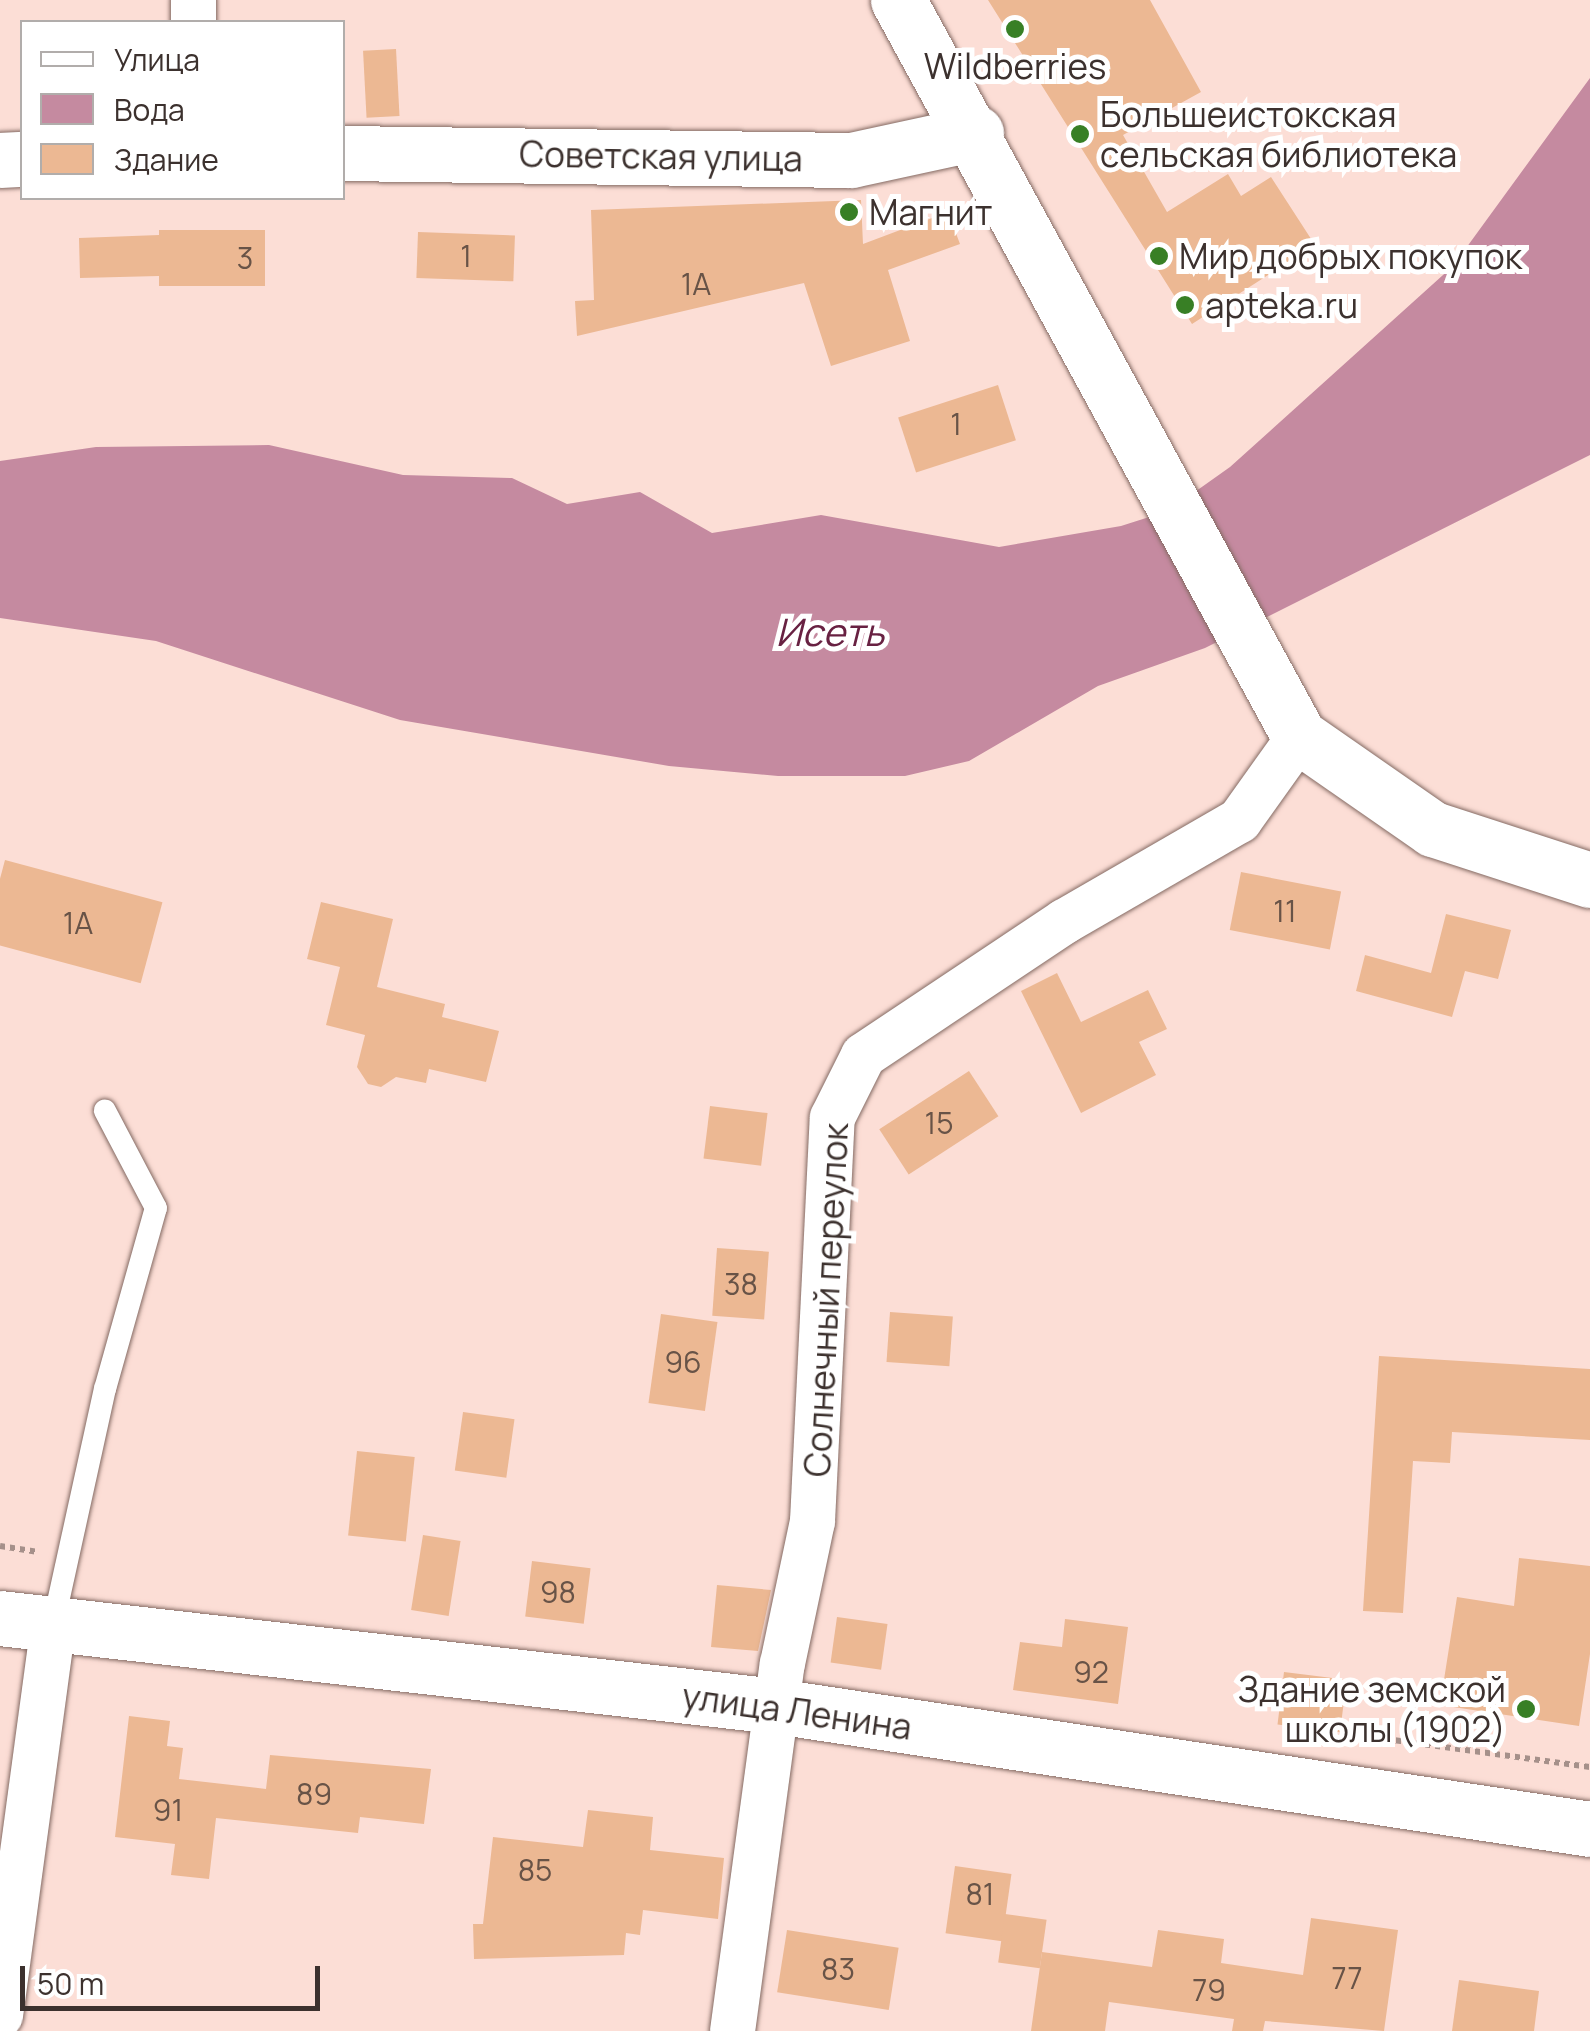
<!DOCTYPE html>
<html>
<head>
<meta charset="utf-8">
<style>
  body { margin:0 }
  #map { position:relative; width:1590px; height:2031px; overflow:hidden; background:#fcded6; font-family:Manrope,sans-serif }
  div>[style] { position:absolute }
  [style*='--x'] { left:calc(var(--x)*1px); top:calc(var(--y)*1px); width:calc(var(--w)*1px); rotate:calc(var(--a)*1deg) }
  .water>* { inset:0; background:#c58aa0 }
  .building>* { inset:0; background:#ecb893; transform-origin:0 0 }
  .path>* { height:6px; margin-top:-3px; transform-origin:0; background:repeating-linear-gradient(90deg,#a5908a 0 5px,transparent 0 10px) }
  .roads { filter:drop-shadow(0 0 2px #846a63) drop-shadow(0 0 2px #846a63) }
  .service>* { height:22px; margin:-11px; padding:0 11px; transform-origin:11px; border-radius:11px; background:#fff }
  .minor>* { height:45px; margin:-22.5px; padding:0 22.5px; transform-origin:22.5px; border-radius:22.5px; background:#fff }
  .tertiary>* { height:55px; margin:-27.5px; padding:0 27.5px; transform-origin:27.5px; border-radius:27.5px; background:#fff }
  .secondary>* { height:55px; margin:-27.5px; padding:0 27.5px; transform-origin:27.5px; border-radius:27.5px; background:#fff }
  .dots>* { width:28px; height:28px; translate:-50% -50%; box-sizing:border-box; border:5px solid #fff; border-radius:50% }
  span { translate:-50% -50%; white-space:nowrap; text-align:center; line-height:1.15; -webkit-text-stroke:10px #fff; paint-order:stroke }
  .number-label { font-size:30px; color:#685347 }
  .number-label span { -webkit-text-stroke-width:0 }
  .poi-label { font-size:35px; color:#3c312e }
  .left { translate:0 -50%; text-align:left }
  .right { translate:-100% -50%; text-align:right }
  .street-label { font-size:35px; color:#3c312e }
  .water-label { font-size:38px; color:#682142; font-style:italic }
  .legend { position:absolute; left:20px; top:20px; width:325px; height:180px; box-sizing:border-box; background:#fff; border:2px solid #b1adab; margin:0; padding:12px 18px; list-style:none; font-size:30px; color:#3c312e }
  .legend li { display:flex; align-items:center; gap:20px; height:50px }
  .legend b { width:50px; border:2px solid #b1adab }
  .scale { position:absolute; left:20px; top:1966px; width:300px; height:45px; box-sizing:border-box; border:5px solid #3c312e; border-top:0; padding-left:12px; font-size:30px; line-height:35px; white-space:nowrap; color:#3c312e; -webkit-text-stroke:8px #fff; paint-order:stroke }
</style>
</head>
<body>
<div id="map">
  <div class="water">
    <i style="clip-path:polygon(1590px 78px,1590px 455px,1205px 648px,1098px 686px,969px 761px,905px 776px,778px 776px,669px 766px,400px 720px,156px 641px,0 618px,0 461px,96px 447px,269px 445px,403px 475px,512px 478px,567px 504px,640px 492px,712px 533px,821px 515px,999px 547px,1121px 526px,1168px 511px,1230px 467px,1453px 266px)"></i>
  </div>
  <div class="building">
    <i style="clip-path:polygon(988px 0,1150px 0,1201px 92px,1123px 135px,1167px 212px,1228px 174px,1241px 196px,1271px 177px,1315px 245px,1192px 324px)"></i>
    <i style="left:396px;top:49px;width:67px;height:33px;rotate:87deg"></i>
    <i style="clip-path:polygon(861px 200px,863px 244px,948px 212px,960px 244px,888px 270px,910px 341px,831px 366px,804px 283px,577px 336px,575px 301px,594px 300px,591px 210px)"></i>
    <i style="clip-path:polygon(159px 230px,265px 230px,265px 286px,159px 286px,159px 276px,80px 278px,79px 238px,159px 235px)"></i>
    <i style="left:418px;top:232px;width:97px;height:46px;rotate:2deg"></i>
    <i style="left:998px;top:385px;width:58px;height:105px;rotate:72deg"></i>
    <i style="left:5px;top:860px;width:163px;height:84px;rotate:15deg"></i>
    <i style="left:1241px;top:872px;width:102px;height:59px;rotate:11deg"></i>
    <i style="clip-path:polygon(321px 902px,393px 919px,377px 987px,445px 1004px,442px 1017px,499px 1031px,486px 1082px,429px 1069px,426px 1083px,396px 1077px,381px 1087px,368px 1084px,357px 1067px,365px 1035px,326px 1025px,340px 967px,307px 959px)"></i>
    <i style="clip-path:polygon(1446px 914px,1511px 930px,1498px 979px,1465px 971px,1452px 1017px,1356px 991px,1365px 955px,1431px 973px)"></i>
    <i style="clip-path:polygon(1057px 973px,1081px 1022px,1148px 990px,1167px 1029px,1139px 1042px,1156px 1075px,1081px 1113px,1021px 991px)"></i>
    <i style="left:969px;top:1071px;width:54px;height:107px;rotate:57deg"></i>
    <i style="left:710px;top:1106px;width:58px;height:53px;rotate:7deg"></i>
    <i style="left:717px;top:1248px;width:52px;height:68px;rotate:4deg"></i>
    <i style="left:890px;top:1312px;width:63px;height:50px;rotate:4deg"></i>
    <i style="left:661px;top:1314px;width:57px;height:90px;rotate:8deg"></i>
    <i style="clip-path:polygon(1379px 1356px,1590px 1369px,1590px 1440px,1452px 1432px,1450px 1463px,1413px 1461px,1403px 1613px,1363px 1611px)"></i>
    <i style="left:463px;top:1412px;width:52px;height:59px;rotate:8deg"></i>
    <i style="left:357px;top:1451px;width:58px;height:85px;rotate:6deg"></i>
    <i style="left:423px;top:1535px;width:38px;height:76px;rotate:9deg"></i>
    <i style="clip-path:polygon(1519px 1558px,1590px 1566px,1590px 1654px,1579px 1726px,1440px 1705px,1457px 1597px,1514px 1606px)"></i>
    <i style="left:532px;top:1561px;width:59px;height:56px;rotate:7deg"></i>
    <i style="clip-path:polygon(717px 1585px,771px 1590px,758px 1651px,711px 1647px)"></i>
    <i style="left:837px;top:1617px;width:51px;height:46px;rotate:8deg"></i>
    <i style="clip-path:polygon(1065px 1619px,1128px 1627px,1118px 1704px,1013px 1690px,1020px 1642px,1062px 1647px)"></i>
    <i style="left:1284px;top:1672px;width:63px;height:53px;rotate:7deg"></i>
    <i style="clip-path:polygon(129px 1716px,170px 1721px,167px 1746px,183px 1748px,179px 1779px,266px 1789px,270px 1755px,431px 1769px,424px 1824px,360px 1817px,358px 1833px,216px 1818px,209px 1879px,171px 1875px,175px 1844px,115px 1837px)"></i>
    <i style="clip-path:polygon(588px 1810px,653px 1817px,650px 1850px,724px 1858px,718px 1919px,643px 1910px,640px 1935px,626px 1933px,624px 1955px,474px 1959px,473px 1924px,483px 1924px,493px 1837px,583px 1847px)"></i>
    <i style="left:955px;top:1866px;width:57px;height:68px;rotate:8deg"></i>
    <i style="left:1005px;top:1914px;width:42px;height:49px;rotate:8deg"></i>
    <i style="clip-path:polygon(1311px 1918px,1398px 1930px,1384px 2031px,1265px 2021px,1263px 2031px,1232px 2031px,1234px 2019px,1109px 2002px,1105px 2031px,1031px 2031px,1042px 1952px,1152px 1967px,1158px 1930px,1224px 1939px,1221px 1963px,1303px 1975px)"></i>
    <i style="left:787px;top:1930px;width:113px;height:63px;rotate:9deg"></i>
    <i style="clip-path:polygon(1459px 1980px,1539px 1991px,1534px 2031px,1452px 2031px)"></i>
  </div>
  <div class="path">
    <i style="--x:0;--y:1546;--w:37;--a:9"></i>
    <i style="--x:1386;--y:1739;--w:206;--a:7.8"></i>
  </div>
  <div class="roads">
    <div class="service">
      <i style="--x:53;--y:1625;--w:242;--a:-77.6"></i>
      <i style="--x:105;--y:1389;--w:188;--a:-74.3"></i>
      <i style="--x:156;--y:1208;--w:110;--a:-117.7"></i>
    </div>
    <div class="minor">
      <i style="--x:193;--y:22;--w:22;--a:-90"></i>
      <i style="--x:0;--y:2015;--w:394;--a:-82.3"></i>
      <i style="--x:732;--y:2031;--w:371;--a:-82.3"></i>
      <i style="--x:782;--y:1663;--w:145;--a:-78.1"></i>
      <i style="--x:812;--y:1521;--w:404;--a:-87.2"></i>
      <i style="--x:832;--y:1117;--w:69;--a:-63.4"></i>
      <i style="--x:863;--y:1055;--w:242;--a:-33.7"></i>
      <i style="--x:1064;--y:921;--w:202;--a:-30"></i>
      <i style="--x:1239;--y:820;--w:103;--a:-54.5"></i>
    </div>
    <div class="tertiary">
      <i style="--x:342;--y:153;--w:509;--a:0.79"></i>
      <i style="--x:851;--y:160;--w:128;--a:-12.2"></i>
      <i style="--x:0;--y:160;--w:22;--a:-3"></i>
      <i style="--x:0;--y:1618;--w:781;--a:6.47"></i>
      <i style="--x:776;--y:1706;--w:823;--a:8.59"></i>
    </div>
    <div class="secondary">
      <i style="--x:898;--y:0;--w:838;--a:61.42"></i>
      <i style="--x:1299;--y:736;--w:163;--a:34.8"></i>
      <i style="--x:1433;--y:829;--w:165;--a:18"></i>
    </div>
  </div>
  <div class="dots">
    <i style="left:1015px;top:29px;background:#387f25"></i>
    <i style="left:1080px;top:134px;background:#387f25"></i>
    <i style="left:849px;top:212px;background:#387f25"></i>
    <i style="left:1159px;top:256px;background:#387f25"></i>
    <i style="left:1185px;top:305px;background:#387f25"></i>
    <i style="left:1526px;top:1709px;background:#387f25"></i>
  </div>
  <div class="number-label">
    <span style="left:466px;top:256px">1</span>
    <span style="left:245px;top:258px">3</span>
    <span style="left:696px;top:284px">1А</span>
    <span style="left:956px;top:424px">1</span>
    <span style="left:1285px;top:911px">11</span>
    <span style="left:78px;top:923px">1А</span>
    <span style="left:939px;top:1123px">15</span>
    <span style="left:741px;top:1284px">38</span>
    <span style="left:683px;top:1362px">96</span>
    <span style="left:558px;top:1592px">98</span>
    <span style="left:1091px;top:1672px">92</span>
    <span style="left:314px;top:1794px">89</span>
    <span style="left:168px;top:1810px">91</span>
    <span style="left:535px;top:1870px">85</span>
    <span style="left:980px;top:1894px">81</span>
    <span style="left:838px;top:1969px">83</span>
    <span style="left:1347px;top:1978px">77</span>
    <span style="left:1209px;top:1990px">79</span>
  </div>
  <div class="poi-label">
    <span style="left:1015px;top:66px">Wildberries</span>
    <span class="left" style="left:1100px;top:134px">Большеистокская<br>сельская библиотека</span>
    <span class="left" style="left:869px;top:212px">Магнит</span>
    <span class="left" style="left:1179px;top:256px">Мир добрых покупок</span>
    <span class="left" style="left:1205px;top:305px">apteka.ru</span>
    <span class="right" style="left:1506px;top:1709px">Здание земской<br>школы (1902)</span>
  </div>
  <div class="street-label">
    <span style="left:661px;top:156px;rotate:1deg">Советская улица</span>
    <span style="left:826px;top:1300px;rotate:-87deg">Солнечный переулок</span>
    <span style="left:797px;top:1711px;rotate:8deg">улица Ленина</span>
  </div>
  <div class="water-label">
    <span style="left:830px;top:632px">Исеть</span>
  </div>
  <ul class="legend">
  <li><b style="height:12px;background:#fff"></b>Улица</li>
  <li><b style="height:28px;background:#c58aa0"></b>Вода</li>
  <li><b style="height:28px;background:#ecb893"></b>Здание</li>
  </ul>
  <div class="scale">50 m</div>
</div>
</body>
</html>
